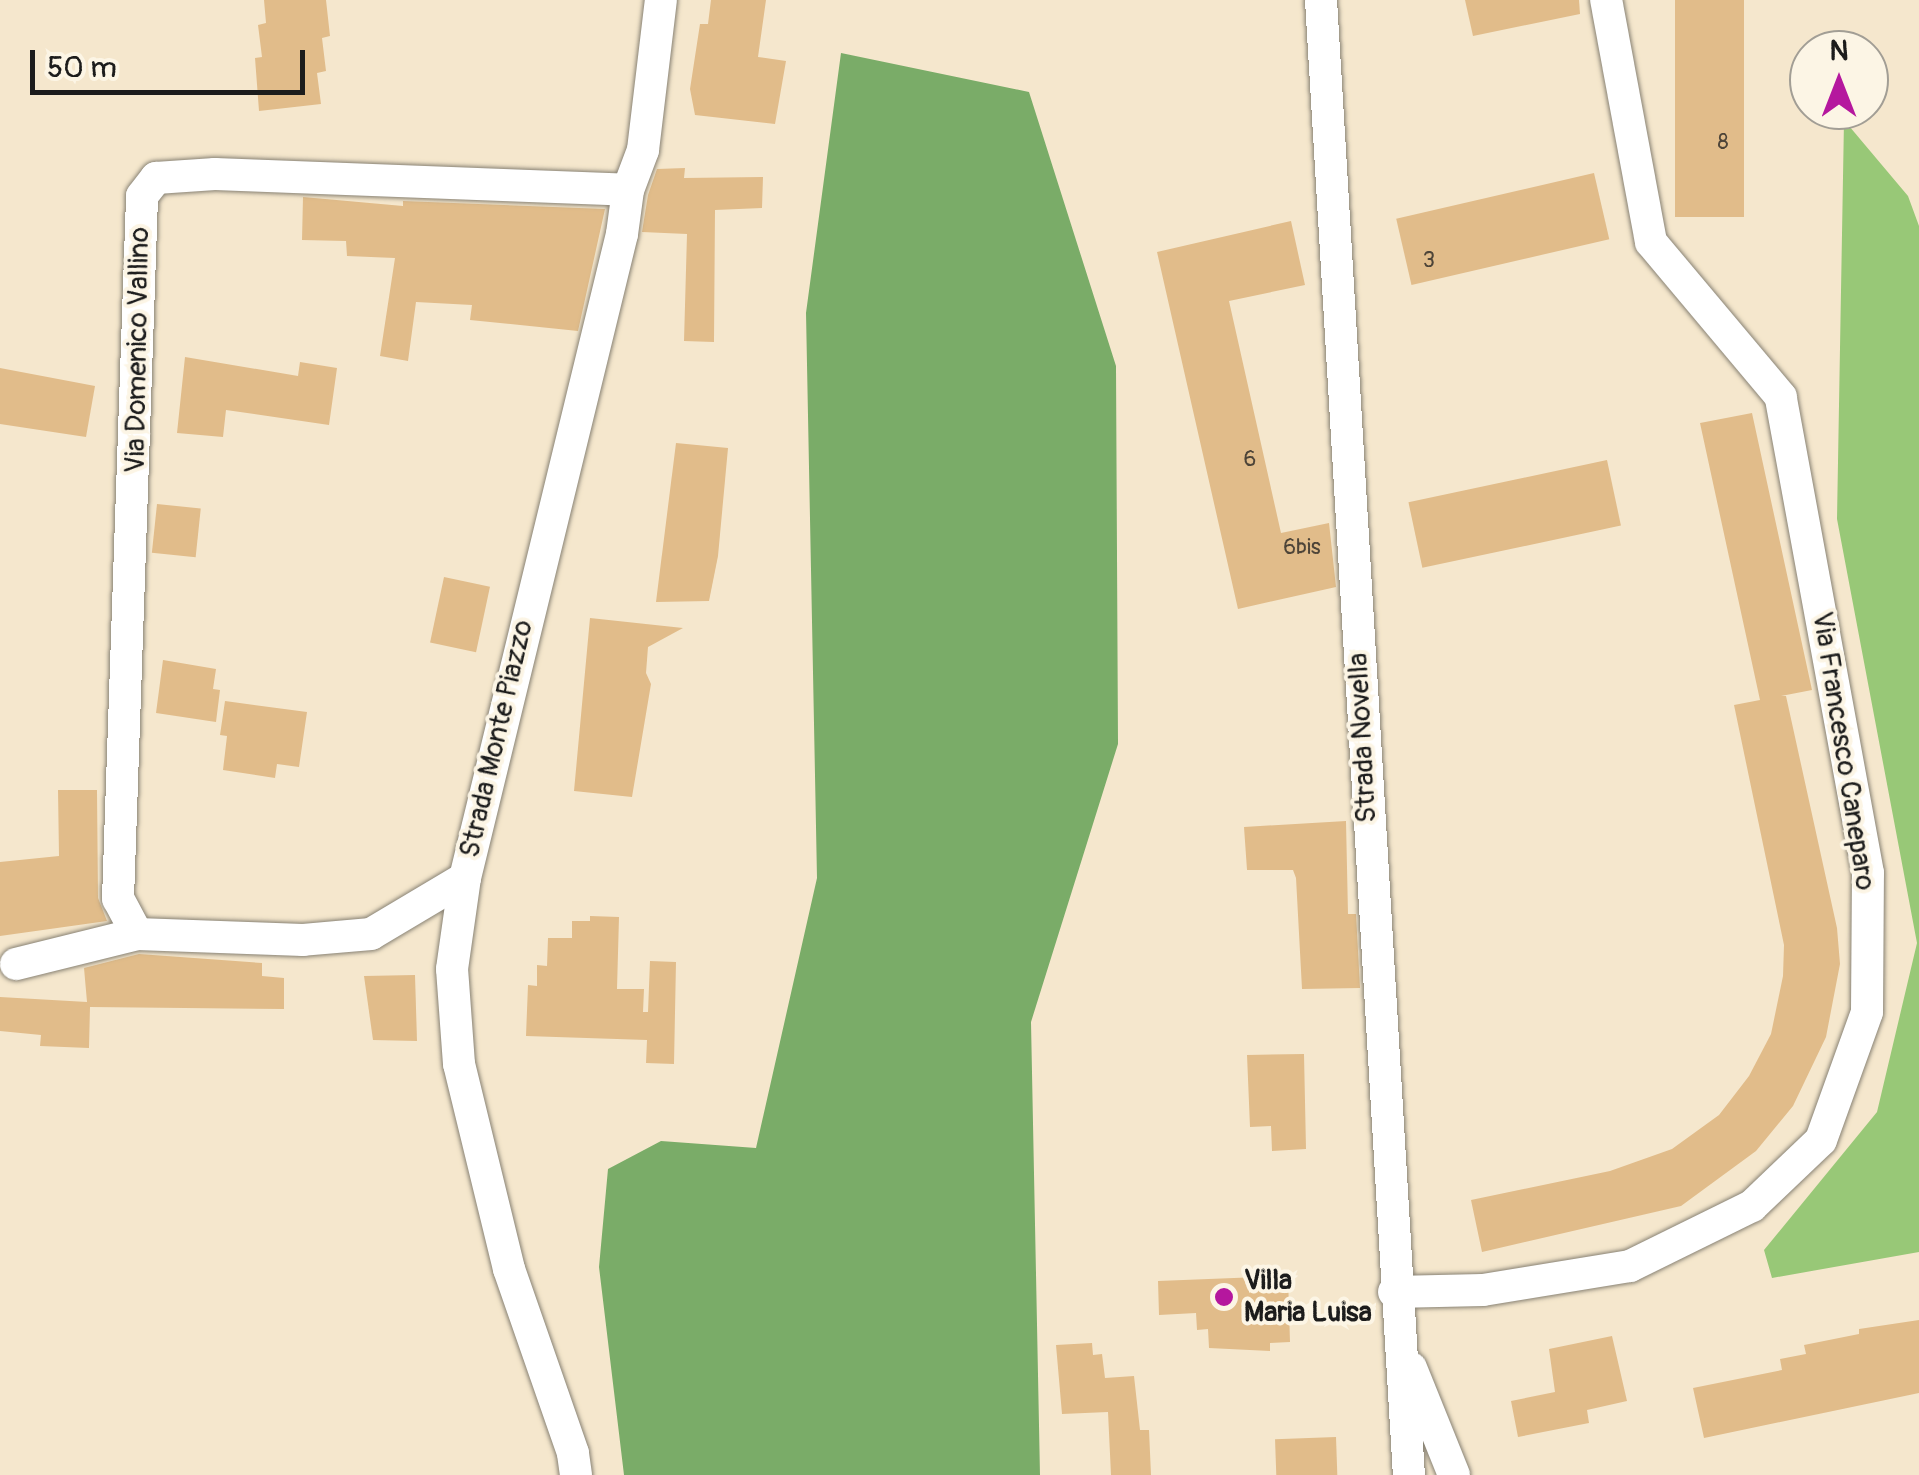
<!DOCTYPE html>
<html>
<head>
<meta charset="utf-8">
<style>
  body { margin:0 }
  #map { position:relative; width:1919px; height:1475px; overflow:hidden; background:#f5e7cd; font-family:Pangolin,sans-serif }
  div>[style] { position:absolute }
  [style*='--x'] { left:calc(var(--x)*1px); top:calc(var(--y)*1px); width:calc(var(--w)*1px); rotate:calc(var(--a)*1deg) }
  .green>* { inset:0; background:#98c877 }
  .forest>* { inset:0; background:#7aac68 }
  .building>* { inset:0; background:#e1bc8a; transform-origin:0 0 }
  .roads { filter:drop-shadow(0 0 2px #888274) drop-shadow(0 0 2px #888274) }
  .minor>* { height:32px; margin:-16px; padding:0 16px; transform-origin:16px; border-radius:16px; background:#fff }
  .dots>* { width:28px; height:28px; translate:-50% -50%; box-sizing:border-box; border:5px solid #fcf5e5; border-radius:50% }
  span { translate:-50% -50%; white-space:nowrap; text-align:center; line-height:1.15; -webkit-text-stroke:8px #fcf5e5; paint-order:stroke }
  .number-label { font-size:22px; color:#4d4438 }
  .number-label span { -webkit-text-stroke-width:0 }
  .street-label { font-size:28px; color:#1c1c1c }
  .poi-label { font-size:28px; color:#1c1c1c; font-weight:700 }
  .left { translate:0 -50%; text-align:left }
  .north { position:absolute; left:1789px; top:30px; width:100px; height:100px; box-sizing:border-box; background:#fcf5e5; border:2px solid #a29e95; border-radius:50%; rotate:0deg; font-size:28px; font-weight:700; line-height:40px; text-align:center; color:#1c1c1c }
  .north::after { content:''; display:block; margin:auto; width:35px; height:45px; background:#b5179e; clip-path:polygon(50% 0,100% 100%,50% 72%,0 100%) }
  .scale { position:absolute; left:30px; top:50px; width:275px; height:45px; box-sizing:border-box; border:5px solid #1c1c1c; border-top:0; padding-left:12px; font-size:30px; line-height:35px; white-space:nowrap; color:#1c1c1c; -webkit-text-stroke:8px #fcf5e5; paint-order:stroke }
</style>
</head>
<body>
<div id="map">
  <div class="green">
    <i style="clip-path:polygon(1844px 120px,1908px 196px,1919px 226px,1919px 1252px,1772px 1278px,1764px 1250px,1877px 1112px,1917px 943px,1837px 519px)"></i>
  </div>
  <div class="forest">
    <i style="clip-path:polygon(841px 53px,1029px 92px,1116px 366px,1118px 744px,1031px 1022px,1040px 1475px,624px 1475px,599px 1267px,608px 1169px,661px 1141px,756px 1148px,817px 878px,806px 313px)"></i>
  </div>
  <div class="building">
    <i style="clip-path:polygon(264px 0,326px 0,330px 36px,322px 38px,326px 71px,317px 73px,321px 104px,259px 111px,255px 58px,262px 57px,258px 25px,266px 23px)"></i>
    <i style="clip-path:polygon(711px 0,766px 0,758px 57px,786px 61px,775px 124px,695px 115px,690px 89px,700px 24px,708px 24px)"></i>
    <i style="clip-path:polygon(1465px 0,1579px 0,1580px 14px,1473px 36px)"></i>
    <i style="left:1675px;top:0;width:69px;height:217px"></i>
    <i style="clip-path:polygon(685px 168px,684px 178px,763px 177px,762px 208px,715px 210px,714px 342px,684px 341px,687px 234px,642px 232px,648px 195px,657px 169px)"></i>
    <i style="left:1594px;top:173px;width:68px;height:203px;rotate:77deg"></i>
    <i style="clip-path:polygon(303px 197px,403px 206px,403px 201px,605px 209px,578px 331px,470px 320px,472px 305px,416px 302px,408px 361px,380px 356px,395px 258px,347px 256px,346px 241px,302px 240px)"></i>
    <i style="clip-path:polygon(1291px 221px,1305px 285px,1229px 301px,1281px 533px,1329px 523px,1336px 587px,1238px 609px,1157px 252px)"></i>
    <i style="clip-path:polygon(185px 357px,298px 376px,300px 362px,337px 368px,329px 425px,226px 410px,223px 437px,177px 433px)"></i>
    <i style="clip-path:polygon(0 368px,95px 386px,86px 437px,0 424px)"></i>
    <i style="clip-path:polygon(1752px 413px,1812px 690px,1781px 696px,1786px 696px,1837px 928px,1840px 964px,1826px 1037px,1793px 1106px,1756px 1151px,1681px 1206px,1482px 1252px,1471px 1200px,1610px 1171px,1672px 1149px,1719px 1115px,1749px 1076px,1771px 1034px,1783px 976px,1784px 945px,1734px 705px,1760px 700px,1700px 423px)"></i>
    <i style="clip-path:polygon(676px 443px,728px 448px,718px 556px,709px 601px,656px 602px)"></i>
    <i style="left:1607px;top:460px;width:67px;height:203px;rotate:78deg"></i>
    <i style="left:157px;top:504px;width:44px;height:49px;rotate:6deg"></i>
    <i style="left:444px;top:577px;width:47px;height:67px;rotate:12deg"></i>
    <i style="clip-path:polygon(590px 618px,683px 628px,648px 647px,646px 673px,651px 684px,632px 797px,574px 791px)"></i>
    <i style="clip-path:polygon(163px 660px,216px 669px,213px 689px,220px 690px,216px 722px,156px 713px)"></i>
    <i style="clip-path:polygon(225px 701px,307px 712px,299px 767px,277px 764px,275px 778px,223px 770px,227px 736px,220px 735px)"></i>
    <i style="clip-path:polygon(58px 790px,97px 790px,98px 898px,107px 921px,0 936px,0 862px,59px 856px)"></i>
    <i style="clip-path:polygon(1346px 821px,1348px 914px,1356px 914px,1360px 988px,1302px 989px,1296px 878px,1293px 870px,1247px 870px,1244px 827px)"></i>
    <i style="clip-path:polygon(590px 916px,619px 917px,617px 989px,644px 989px,643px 1012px,648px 1012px,650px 961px,676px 962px,674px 1064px,646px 1063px,647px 1040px,526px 1036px,528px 985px,537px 986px,537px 965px,547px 966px,548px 938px,572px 938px,572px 921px,590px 921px)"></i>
    <i style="clip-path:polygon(139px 954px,262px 963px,262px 976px,284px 978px,284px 1009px,90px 1007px,89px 1048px,40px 1046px,41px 1035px,0 1031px,0 997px,87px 1002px,84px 968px)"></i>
    <i style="clip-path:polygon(415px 975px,417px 1041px,373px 1040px,364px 976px)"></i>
    <i style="clip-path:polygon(1304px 1054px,1306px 1149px,1272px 1151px,1271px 1126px,1250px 1127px,1247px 1055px)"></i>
    <i style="clip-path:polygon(1288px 1276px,1290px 1342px,1270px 1343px,1270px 1351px,1209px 1348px,1208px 1329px,1197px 1330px,1196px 1313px,1159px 1315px,1158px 1281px)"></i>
    <i style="clip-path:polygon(1919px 1320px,1919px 1393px,1704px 1438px,1693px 1388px,1782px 1370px,1780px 1359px,1806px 1354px,1804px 1345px,1859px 1334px,1859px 1329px)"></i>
    <i style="clip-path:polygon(1612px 1336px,1627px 1401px,1587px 1410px,1589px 1423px,1518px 1437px,1511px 1401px,1555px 1392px,1549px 1349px)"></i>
    <i style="clip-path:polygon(1092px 1343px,1093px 1355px,1102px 1354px,1105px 1378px,1134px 1376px,1140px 1430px,1149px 1430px,1151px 1475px,1111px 1475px,1108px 1412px,1062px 1414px,1056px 1345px)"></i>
    <i style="left:1336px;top:1437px;width:38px;height:61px;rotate:88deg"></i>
  </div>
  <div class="roads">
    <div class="minor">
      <i style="--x:1321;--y:0;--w:1478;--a:86.59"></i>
      <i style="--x:465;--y:878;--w:109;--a:149.2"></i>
      <i style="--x:371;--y:934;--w:68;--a:175"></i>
      <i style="--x:303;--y:940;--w:166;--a:-177.9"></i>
      <i style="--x:137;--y:934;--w:40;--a:-118"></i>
      <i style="--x:118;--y:899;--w:703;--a:-88.04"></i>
      <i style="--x:142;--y:196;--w:23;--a:-52"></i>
      <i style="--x:156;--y:178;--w:59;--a:-3.9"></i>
      <i style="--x:215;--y:174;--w:413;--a:2.2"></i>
      <i style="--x:16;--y:964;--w:125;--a:-13.9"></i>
      <i style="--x:1394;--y:1292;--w:89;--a:-1.3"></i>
      <i style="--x:1483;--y:1290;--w:149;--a:-9.3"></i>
      <i style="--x:1630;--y:1266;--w:136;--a:-26.2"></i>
      <i style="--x:1752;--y:1206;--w:95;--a:-43.7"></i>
      <i style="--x:1821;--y:1140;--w:136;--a:-70.2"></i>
      <i style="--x:1867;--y:1012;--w:139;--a:-89.6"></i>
      <i style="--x:1868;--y:873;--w:484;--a:-100.4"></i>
      <i style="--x:1781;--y:397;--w:202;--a:-130"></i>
      <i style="--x:1651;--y:242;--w:246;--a:-100.5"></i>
      <i style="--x:1411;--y:1368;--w:115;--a:68.1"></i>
      <i style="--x:576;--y:1475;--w:22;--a:-98"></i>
      <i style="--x:573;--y:1453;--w:195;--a:-109.2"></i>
      <i style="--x:509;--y:1269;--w:211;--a:-103.7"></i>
      <i style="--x:459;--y:1064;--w:95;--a:-94.2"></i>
      <i style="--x:452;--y:969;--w:92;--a:-81.9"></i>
      <i style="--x:465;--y:878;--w:663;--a:-76.3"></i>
      <i style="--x:622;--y:234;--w:44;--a:-82.2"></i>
      <i style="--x:628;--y:190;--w:43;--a:-69.4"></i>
      <i style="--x:643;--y:150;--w:151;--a:-83.2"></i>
    </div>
  </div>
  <div class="dots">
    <i style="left:1224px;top:1297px;background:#b5179e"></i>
  </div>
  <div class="number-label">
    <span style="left:1723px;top:143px">8</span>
    <span style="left:1429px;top:261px">3</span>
    <span style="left:1250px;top:460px">6</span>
    <span style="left:1302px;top:548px">6bis</span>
  </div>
  <div class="street-label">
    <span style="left:138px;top:350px;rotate:-89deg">Via Domenico Vallino</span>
    <span style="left:1363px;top:738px;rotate:-93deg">Strada Novella</span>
    <span style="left:497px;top:739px;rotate:-77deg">Strada Monte Piazzo</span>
    <span style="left:1843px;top:751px;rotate:81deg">Via Francesco Caneparo</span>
  </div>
  <div class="poi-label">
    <span class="left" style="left:1244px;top:1297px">Villa<br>Maria Luisa</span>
  </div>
  <div class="north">N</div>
  <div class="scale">50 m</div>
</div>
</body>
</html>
